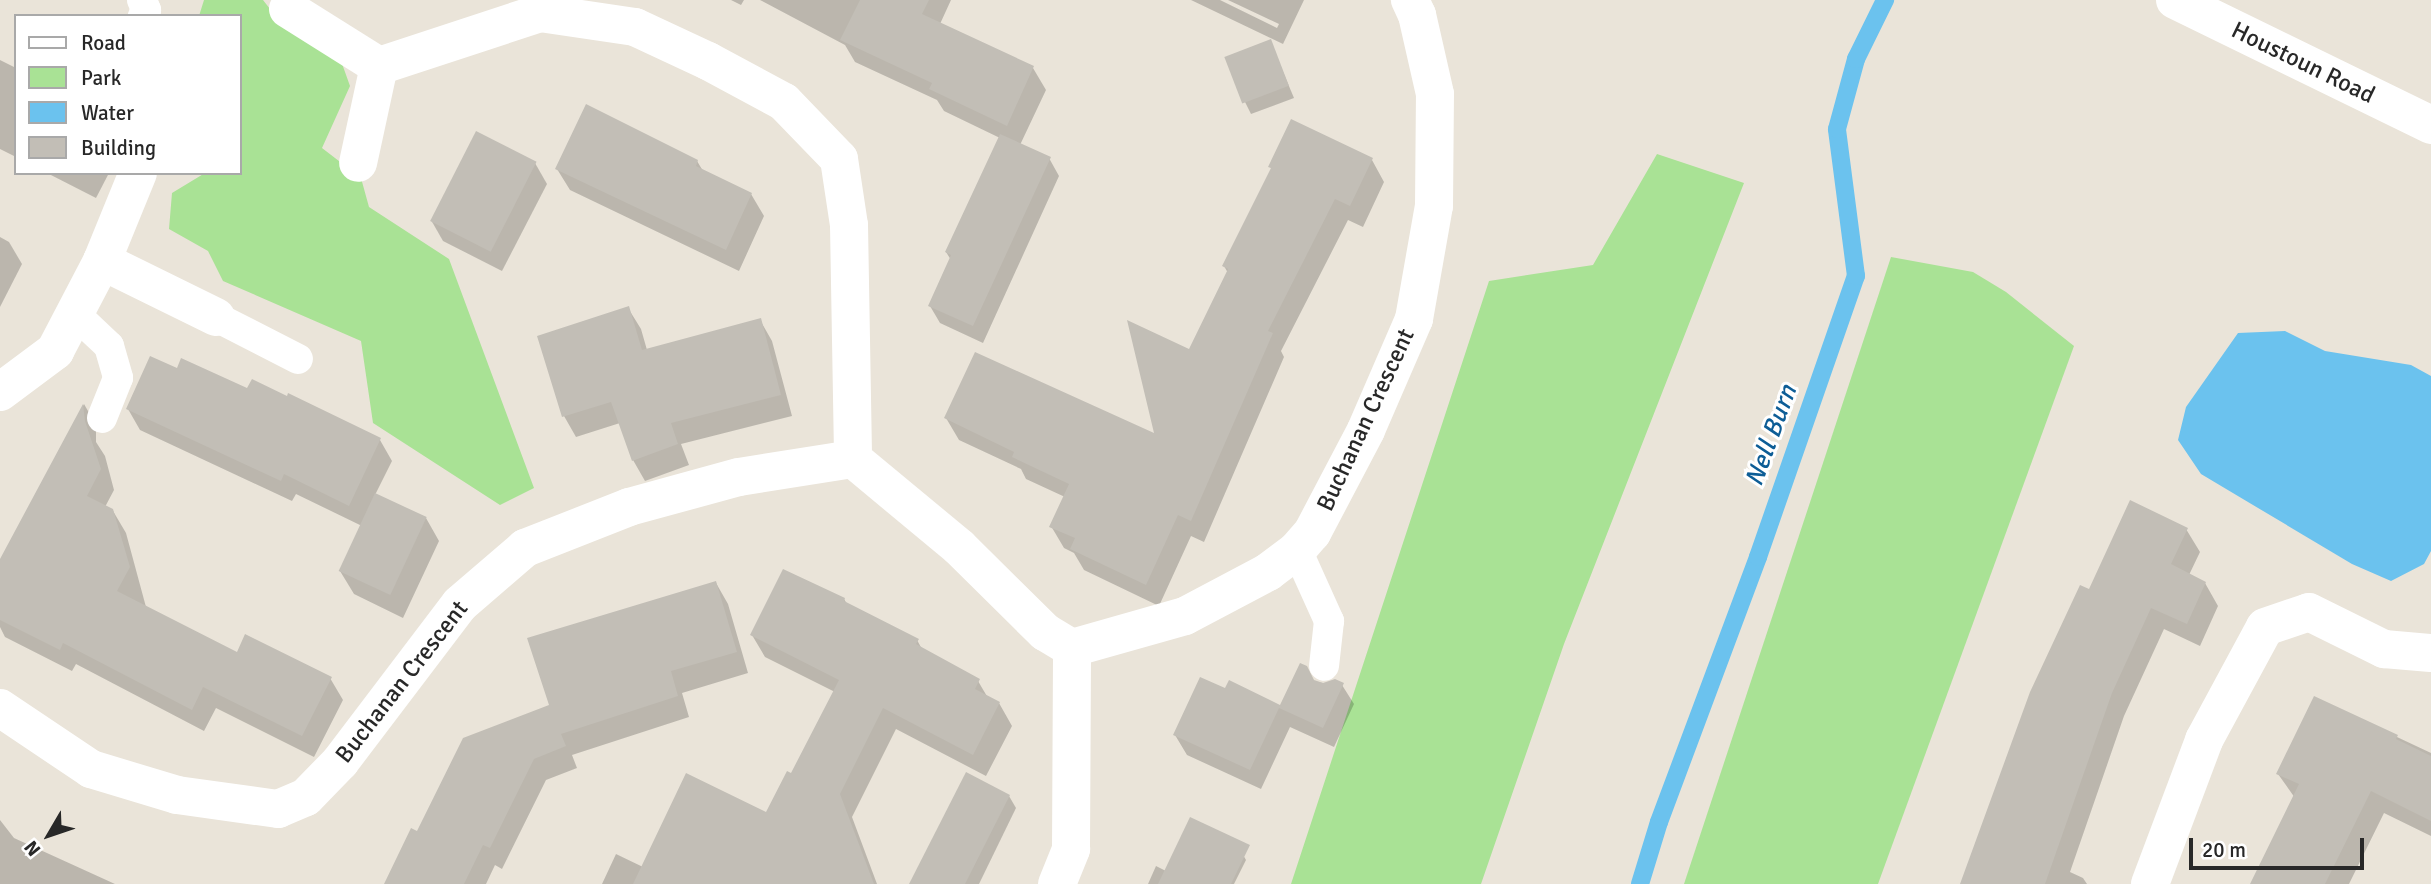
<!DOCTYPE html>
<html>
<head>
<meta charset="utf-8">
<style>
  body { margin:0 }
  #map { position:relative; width:2431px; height:884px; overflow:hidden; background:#eae4d9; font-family:Signika,sans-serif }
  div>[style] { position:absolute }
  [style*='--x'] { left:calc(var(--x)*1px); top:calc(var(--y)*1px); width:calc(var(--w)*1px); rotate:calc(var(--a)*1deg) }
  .green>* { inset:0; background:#a9e295 }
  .water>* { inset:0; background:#6bc2ee }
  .shadow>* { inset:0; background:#0003 }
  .stream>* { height:18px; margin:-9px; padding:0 9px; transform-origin:9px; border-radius:9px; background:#6bc2ee }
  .building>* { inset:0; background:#c2beb6; transform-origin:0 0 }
  .service>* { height:30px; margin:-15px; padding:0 15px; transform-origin:15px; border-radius:15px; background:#fff }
  .minor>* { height:38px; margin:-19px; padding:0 19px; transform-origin:19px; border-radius:19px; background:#fff }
  .tertiary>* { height:38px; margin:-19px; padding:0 19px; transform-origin:19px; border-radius:19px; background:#fff }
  span { translate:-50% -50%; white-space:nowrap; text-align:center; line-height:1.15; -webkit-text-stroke:6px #fff; paint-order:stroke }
  .street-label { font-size:24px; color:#282828 }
  .water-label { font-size:26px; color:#0d5d96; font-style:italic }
  .legend { position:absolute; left:14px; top:14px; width:228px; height:161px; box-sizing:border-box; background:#fff; border:2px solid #a9a9a9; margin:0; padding:9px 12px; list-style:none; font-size:21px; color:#282828 }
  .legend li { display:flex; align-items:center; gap:14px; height:35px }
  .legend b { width:35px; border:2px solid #a9a9a9 }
  .north { position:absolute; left:14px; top:800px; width:70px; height:70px; -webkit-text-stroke:5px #fff; paint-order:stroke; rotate:231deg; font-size:19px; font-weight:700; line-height:28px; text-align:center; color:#282828 }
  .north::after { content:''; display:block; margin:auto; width:24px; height:32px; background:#282828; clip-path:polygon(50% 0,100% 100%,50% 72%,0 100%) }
  .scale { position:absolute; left:2189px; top:838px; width:175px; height:32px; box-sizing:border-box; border:4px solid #282828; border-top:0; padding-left:9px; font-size:21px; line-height:24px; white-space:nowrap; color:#282828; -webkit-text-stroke:5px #fff; paint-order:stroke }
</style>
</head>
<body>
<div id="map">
  <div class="green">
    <i style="clip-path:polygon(204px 0,263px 0,277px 18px,340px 58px,350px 86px,322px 148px,361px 178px,369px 207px,449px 259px,534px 488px,500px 505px,373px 423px,361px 341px,223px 281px,208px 251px,169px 229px,172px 193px,205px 173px,240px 173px,240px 16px,199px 16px)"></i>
    <i style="clip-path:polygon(1657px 154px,1744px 183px,1564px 644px,1481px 884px,1291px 884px,1489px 281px,1593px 265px)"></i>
    <i style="clip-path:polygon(1891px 257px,1973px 272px,2006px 292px,2074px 346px,1878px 884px,1684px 884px)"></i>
  </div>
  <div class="water">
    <i style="clip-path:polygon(2285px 331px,2325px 351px,2411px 365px,2431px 376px,2431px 551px,2424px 564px,2391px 581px,2352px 564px,2201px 474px,2178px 440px,2186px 407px,2238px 333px)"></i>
  </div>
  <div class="shadow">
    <i style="clip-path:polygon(731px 0,744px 0,741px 5px)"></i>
    <i style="clip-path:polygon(760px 0,951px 0,940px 24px,1033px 68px,1046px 90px,1020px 145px,1049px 158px,1059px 176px,983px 343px,940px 323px,930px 306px,951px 260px,946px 252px,1000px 138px,944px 111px,937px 100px,855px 62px,845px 45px)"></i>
    <i style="clip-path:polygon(1191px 0,1220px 0,1277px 28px,1279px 24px,1228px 0,1304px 0,1283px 44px)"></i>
    <i style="clip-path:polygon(1270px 41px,1294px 98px,1251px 114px,1245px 102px)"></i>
    <i style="clip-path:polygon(0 60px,16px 68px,16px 157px,0 149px)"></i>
    <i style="clip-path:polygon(1372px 160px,1384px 182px,1363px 227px,1348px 220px,1281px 351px,1284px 357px,1204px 542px,1191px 536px,1159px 606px,1084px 570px,1074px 553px,1064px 548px,1051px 526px,1065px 497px,1026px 479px,1021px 469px,959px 440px,946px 418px,1156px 436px,1190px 351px,1228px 273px,1224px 266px,1272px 170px,1270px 166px)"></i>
    <i style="clip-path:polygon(697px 161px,703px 171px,751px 194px,764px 216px,739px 271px,570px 190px,557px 169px)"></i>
    <i style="clip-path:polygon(535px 163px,547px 184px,502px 271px,443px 241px,431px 220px)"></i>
    <i style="clip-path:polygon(47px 173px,109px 173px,96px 198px)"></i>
    <i style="clip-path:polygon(0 237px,9px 242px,22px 264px,0 307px)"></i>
    <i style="clip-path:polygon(628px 308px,641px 329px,647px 350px,760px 320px,772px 341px,792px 416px,681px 444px,689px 465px,645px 481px,633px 460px,620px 423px,576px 437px,564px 416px)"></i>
    <i style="clip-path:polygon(177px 371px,248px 390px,380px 440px,392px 461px,375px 495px,426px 518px,439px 541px,403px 618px,354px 594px,340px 571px,362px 526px,296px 494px,292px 501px,140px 430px,128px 409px)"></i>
    <i style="clip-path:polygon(84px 404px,96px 425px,96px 442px,105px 456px,114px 490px,105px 507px,113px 511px,126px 533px,146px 607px,237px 654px,330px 678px,343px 700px,314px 757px,216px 708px,204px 731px,76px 664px,72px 671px,5px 637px,0 627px,0 563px)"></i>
    <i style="clip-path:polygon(2186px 529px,2200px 552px,2189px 575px,2205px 583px,2218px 606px,2200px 646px,2164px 629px,2124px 716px,2070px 872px,2083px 878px,2087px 884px,1966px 884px,2090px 592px)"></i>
    <i style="clip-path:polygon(716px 583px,728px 604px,748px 673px,682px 693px,689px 717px,572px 755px,577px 768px,546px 780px,502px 869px,495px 865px,486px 884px,386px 884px,418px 833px,551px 706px)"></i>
    <i style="clip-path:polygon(844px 599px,847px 604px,917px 640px,923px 651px,978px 681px,988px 698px,999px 703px,1012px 726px,986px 776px,896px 729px,852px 817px,877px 884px,602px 884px,616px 854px,643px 867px,767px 814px,792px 775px,835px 692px,765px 657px,752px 635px)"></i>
    <i style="clip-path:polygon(1314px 682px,1342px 685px,1354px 704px,1334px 747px,1290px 727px,1261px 789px,1187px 755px,1175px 735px,1226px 691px,1281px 707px)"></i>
    <i style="clip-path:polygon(2314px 698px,2431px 753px,2431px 836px,2384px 813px,2349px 884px,2252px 884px,2295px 798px,2278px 774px)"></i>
    <i style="clip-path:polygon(1009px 796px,1016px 808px,979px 884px,911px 884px)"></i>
    <i style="clip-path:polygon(0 820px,14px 838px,115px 884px,0 884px)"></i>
    <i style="clip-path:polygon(1234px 839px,1246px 860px,1234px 884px,1148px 884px,1156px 866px,1166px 871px)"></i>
  </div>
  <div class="stream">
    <i style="--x:1640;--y:884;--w:65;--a:-73"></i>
    <i style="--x:1659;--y:822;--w:283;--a:-69.5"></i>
    <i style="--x:1758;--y:557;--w:298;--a:-70.8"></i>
    <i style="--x:1856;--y:276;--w:148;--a:-97.4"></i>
    <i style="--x:1837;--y:129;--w:73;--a:-74.8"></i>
    <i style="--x:1856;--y:59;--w:66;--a:-63.8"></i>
  </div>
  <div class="building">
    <i style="clip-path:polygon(860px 0,929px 0,922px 14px,1034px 66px,1007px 126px,929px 89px,932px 83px,840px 40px)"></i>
    <i style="left:1271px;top:39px;width:50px;height:50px;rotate:69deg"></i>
    <i style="clip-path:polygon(586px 104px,698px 160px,696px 166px,752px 193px,726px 250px,555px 169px)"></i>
    <i style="clip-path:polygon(1291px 119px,1373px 158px,1350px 206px,1335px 199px,1268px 331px,1273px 333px,1191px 521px,1178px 515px,1146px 585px,1070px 549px,1075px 538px,1049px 527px,1069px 484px,1012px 457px,1014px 452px,944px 418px,975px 352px,1154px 433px,1127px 320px,1189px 349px,1228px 269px,1222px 266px,1271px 168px,1268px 167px)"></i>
    <i style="left:476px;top:131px;width:68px;height:101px;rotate:27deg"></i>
    <i style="clip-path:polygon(1000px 134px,1051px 157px,973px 326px,928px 306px,951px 255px,945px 252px)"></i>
    <i style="clip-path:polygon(629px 306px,642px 350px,761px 318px,781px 395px,671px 423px,678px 444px,632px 461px,611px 402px,562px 417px,537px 336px)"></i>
    <i style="clip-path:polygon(150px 356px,177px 368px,181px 358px,247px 388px,252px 379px,287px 396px,288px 393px,381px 438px,349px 506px,284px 474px,281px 481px,126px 409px)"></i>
    <i style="clip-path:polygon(83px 404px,85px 421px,101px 469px,87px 496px,113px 509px,130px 567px,117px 591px,237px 652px,245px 634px,332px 677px,302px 736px,203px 687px,192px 710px,63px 643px,60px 650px,0 620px,0 559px)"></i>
    <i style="left:375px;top:493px;width:57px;height:86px;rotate:25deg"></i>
    <i style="clip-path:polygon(2130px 500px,2188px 528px,2171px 564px,2206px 582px,2187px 624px,2151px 608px,2112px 693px,2045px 884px,1960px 884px,2030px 692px,2080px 585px,2089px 589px)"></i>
    <i style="clip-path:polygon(783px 569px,845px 598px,844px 601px,919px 639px,916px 644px,980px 679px,975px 689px,1000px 702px,973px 755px,883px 708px,840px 794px,874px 884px,633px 884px,686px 773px,766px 812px,787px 771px,791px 773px,839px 680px,750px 635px)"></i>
    <i style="clip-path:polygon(716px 581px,737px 652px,671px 671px,678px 696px,561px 734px,566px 746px,534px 759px,490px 848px,483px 845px,464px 884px,384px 884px,411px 828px,417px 831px,463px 738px,549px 705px,527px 638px)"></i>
    <i style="clip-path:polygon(1300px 663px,1307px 666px,1314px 680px,1323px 683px,1335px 679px,1344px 683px,1323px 728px,1279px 708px,1250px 770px,1173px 735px,1200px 677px,1225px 688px,1229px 680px,1280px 705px)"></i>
    <i style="clip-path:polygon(2314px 696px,2398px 735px,2396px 739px,2431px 756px,2431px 821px,2371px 791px,2325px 884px,2250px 884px,2299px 784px,2276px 774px)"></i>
    <i style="clip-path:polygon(966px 772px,1010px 795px,965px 884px,909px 884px)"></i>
    <i style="clip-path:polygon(1190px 817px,1250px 845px,1231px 884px,1158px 884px)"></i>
  </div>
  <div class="service">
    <i style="--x:142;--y:0;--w:11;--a:68"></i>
    <i style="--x:146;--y:10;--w:7;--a:117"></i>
    <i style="--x:74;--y:313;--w:48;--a:43.3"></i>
    <i style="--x:109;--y:346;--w:33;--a:74"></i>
    <i style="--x:118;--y:378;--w:43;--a:111.8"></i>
    <i style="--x:216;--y:317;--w:92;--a:27.1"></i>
    <i style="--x:1297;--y:550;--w:78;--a:65.7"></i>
    <i style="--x:1329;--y:621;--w:45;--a:96.3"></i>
  </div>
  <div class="minor">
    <i style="--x:288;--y:9;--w:107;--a:32.1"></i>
    <i style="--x:379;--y:66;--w:99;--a:102.2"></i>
    <i style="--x:379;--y:66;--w:169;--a:-18.2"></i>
    <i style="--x:540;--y:13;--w:96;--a:8.4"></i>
    <i style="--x:635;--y:27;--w:81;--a:25"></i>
    <i style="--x:708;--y:61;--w:86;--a:28.3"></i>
    <i style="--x:784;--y:102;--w:79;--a:46"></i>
    <i style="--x:839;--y:159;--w:67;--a:81.4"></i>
    <i style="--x:849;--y:225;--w:234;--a:89"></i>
    <i style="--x:102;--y:261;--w:127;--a:26.2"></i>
    <i style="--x:0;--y:392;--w:69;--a:-36.7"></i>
    <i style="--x:55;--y:351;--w:102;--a:-62.4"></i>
    <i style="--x:102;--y:261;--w:95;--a:-67.8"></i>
    <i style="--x:0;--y:708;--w:110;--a:33.8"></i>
    <i style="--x:91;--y:769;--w:90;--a:16.8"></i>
    <i style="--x:177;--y:795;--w:102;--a:7.9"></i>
    <i style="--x:278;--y:809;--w:30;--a:-23"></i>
    <i style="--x:306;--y:797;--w:49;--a:-45.8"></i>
    <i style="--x:340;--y:762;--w:198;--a:-52.8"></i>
    <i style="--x:460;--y:604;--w:86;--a:-40.7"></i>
    <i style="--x:525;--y:548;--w:112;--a:-21.5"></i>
    <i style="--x:629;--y:507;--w:114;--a:-15.3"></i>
    <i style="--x:739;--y:477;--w:115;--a:-9"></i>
    <i style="--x:853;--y:459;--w:138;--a:39.7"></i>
    <i style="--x:959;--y:547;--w:121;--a:44.7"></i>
    <i style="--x:1045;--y:632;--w:31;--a:31"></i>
    <i style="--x:1072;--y:648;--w:117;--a:-15.8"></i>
    <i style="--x:1185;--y:616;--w:94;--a:-27.9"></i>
    <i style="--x:1268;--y:572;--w:36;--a:-37"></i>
    <i style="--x:1297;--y:550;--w:23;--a:-49"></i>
    <i style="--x:1312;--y:533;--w:116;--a:-62.3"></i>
    <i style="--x:1366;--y:430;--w:121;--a:-66.6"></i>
    <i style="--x:1414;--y:319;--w:115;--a:-80"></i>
    <i style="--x:1434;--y:206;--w:112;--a:-89.5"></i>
    <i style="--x:1435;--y:94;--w:81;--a:-102.8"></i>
    <i style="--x:1417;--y:15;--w:17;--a:-115"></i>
    <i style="--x:1057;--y:884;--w:38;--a:-68"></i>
    <i style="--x:1071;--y:849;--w:201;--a:-89.7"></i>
    <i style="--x:2150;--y:884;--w:154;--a:-69.4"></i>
    <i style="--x:2204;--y:740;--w:128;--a:-61.6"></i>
    <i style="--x:2265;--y:627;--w:46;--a:-18.8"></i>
    <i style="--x:2309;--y:612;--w:84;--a:26.3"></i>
    <i style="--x:2384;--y:649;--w:47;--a:4.9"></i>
  </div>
  <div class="tertiary">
    <i style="--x:2175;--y:0;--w:285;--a:26"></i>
  </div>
  <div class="street-label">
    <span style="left:2303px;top:63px;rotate:26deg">Houstoun Road</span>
    <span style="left:1366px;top:420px;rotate:-65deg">Buchanan Crescent</span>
    <span style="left:402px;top:682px;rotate:-52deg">Buchanan Crescent</span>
  </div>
  <div class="water-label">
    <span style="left:1772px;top:436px;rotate:-70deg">Nell Burn</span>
  </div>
  <ul class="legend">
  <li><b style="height:9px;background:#fff"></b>Road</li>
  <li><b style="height:19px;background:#a9e295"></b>Park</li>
  <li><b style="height:19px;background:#6bc2ee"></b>Water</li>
  <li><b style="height:19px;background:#c2beb6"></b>Building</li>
  </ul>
  <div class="north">N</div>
  <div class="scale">20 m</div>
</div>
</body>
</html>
